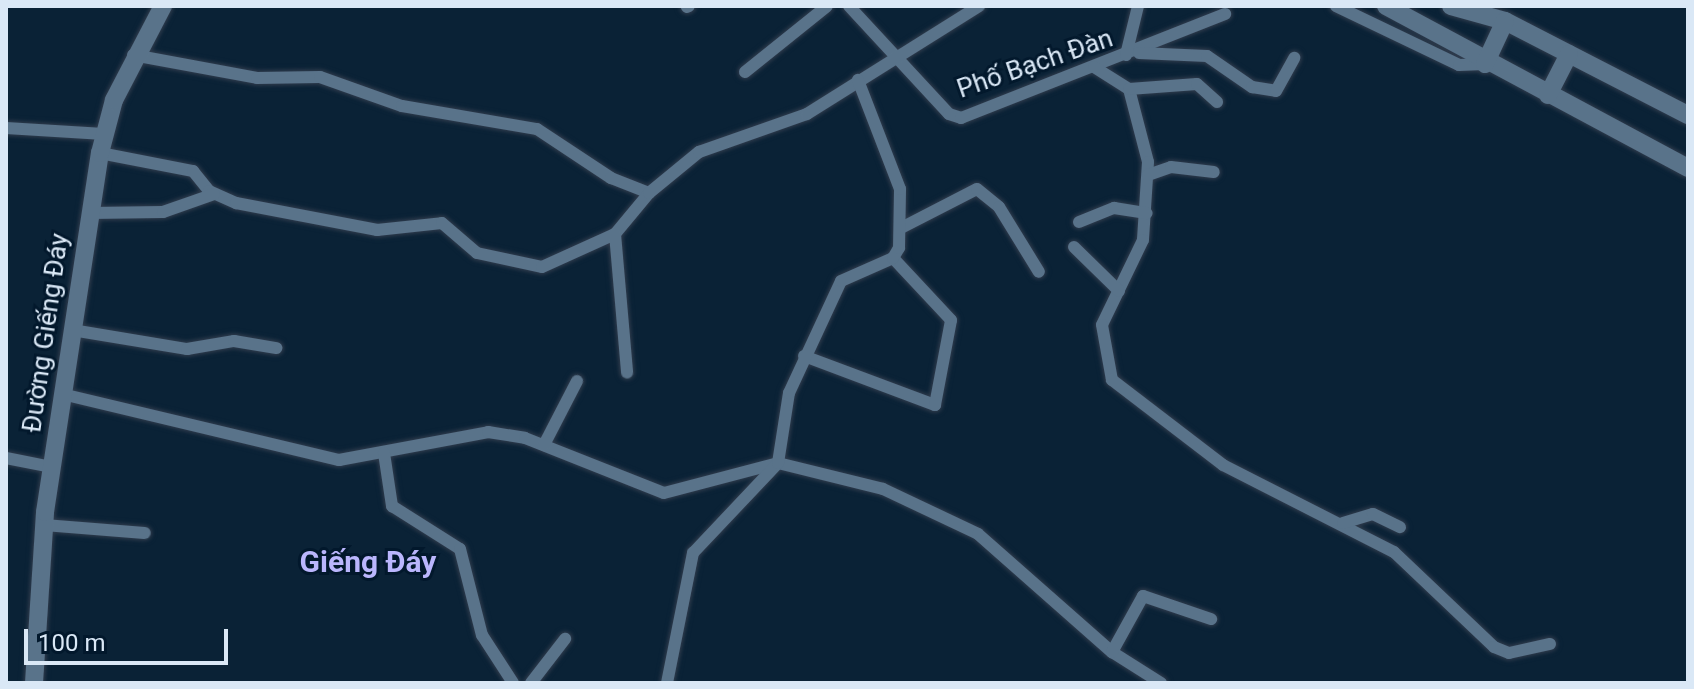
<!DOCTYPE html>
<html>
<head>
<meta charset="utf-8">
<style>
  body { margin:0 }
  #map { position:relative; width:1694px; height:689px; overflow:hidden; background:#0a2236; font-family:Roboto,sans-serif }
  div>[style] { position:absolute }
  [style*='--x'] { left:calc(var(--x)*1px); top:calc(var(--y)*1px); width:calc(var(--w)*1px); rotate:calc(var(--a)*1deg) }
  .roads { filter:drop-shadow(0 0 2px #303c4d) drop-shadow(0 0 2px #303c4d) }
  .street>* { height:12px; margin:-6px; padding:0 6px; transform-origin:6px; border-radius:6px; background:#59738a }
  .secondary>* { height:18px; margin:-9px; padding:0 9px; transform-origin:9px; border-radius:9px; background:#59738a }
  span { translate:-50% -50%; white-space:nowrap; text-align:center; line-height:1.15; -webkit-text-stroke:6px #02182c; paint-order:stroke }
  .street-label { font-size:26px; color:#dae8f6 }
  .quarter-label { font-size:30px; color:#bab6fd; font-weight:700 }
  .frame { position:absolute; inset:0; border:8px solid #dae8f6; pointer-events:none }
  .scale { position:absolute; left:24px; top:629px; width:204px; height:36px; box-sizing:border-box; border:4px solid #dae8f6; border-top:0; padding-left:10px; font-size:24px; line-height:28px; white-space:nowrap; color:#dae8f6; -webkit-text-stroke:6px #02182c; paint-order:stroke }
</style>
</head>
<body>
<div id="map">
  <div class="roads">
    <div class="street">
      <i style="--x:849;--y:6;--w:147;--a:47.2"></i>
      <i style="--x:949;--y:114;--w:13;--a:18"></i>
      <i style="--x:961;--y:118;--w:284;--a:-21.5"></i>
      <i style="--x:1336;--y:6;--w:136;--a:25.6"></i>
      <i style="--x:1459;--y:65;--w:26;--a:-2"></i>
      <i style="--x:687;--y:7;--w:2;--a:-27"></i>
      <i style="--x:1139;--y:53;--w:68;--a:2.5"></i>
      <i style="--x:1207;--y:56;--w:55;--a:34.6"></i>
      <i style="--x:1252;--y:87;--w:24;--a:9"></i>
      <i style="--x:1276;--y:91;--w:38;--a:-61"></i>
      <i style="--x:133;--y:55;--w:126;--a:10.5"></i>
      <i style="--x:257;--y:78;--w:63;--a:-0.9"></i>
      <i style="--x:320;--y:77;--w:87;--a:19.5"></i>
      <i style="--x:402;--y:106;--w:137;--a:9.7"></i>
      <i style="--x:537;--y:129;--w:89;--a:33.5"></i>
      <i style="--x:611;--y:178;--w:41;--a:21.5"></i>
      <i style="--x:1126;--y:55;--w:50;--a:-76.2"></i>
      <i style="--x:1094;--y:67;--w:41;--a:32.2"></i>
      <i style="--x:1129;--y:89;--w:75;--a:75.4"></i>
      <i style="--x:1148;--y:162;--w:78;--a:93.7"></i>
      <i style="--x:1143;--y:240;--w:94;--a:115.8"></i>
      <i style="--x:1102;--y:325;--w:56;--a:79.7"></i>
      <i style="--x:1112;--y:380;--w:140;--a:37.4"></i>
      <i style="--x:1223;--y:465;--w:192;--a:27"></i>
      <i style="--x:1394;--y:552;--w:138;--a:43.5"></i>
      <i style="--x:1494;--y:647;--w:16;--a:22"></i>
      <i style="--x:1509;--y:653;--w:42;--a:-12.4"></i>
      <i style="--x:745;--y:72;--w:105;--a:-38.8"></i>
      <i style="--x:1129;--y:89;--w:68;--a:-4.2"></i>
      <i style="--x:1197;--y:84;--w:27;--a:42"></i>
      <i style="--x:6;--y:128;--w:98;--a:3.5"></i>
      <i style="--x:100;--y:153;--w:95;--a:11"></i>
      <i style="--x:193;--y:171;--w:26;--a:51"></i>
      <i style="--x:209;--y:191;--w:30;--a:24"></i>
      <i style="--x:236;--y:203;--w:144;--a:10.8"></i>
      <i style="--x:377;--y:230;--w:65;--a:-6.1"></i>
      <i style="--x:442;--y:223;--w:46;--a:40.6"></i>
      <i style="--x:477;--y:253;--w:66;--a:12.2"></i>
      <i style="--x:542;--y:267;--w:80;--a:-24.3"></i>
      <i style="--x:615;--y:234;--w:53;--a:-50.3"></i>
      <i style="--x:649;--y:193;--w:65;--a:-39.4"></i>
      <i style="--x:699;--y:152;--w:114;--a:-19.4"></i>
      <i style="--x:807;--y:114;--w:203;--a:-32.1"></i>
      <i style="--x:1148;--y:175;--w:24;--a:-19"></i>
      <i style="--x:1171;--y:167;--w:43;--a:6.6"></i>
      <i style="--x:90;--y:213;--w:73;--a:-0.8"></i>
      <i style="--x:163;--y:212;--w:54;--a:-19.4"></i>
      <i style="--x:1079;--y:222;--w:38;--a:-22"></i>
      <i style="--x:1114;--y:208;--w:33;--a:9"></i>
      <i style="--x:901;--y:228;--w:85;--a:-27.2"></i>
      <i style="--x:977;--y:189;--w:28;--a:39"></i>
      <i style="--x:999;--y:207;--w:76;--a:58.4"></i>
      <i style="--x:615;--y:234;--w:139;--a:85"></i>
      <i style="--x:1074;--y:247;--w:63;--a:44.4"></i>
      <i style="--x:72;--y:330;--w:117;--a:9.4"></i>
      <i style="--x:187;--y:349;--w:48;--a:-9.7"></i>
      <i style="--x:234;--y:341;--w:43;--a:9.5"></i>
      <i style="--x:804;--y:356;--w:140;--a:20.5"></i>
      <i style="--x:935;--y:405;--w:86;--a:-79.3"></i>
      <i style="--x:951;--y:320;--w:85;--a:-133.1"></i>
      <i style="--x:62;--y:394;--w:285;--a:13.4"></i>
      <i style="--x:339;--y:460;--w:152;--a:-10.6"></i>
      <i style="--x:488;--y:432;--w:37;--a:9"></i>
      <i style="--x:525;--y:438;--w:149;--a:21.6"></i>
      <i style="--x:664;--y:493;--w:118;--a:-14.7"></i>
      <i style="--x:778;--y:463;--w:108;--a:13.9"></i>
      <i style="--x:883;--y:489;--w:105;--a:25.3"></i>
      <i style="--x:978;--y:534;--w:179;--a:41.4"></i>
      <i style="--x:1112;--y:652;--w:58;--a:32.3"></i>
      <i style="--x:544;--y:445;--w:72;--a:-62.7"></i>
      <i style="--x:384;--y:453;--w:54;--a:81.4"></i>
      <i style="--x:392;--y:506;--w:80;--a:32.3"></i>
      <i style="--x:460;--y:549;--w:89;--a:75.7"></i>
      <i style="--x:482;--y:635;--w:57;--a:57.1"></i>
      <i style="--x:6;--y:458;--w:47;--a:11.1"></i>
      <i style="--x:1343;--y:523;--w:31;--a:-17"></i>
      <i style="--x:1373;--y:514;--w:30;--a:26"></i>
      <i style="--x:44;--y:525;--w:101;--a:4.5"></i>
      <i style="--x:1112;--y:652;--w:64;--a:-61"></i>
      <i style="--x:1143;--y:596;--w:72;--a:18.7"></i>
      <i style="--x:531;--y:683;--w:56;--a:-52.3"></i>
      <i style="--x:667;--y:683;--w:133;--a:-78.7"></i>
      <i style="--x:693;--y:553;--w:124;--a:-46.6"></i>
      <i style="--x:778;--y:463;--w:71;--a:-81.1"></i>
      <i style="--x:789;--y:393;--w:123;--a:-65.1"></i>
      <i style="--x:841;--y:281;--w:57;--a:-23.9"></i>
      <i style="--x:893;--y:258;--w:12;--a:-59"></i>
      <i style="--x:899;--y:248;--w:59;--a:-89"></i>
      <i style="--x:900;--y:189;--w:117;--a:-111.1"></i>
    </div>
    <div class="secondary">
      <i style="--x:1386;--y:6;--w:343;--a:28.2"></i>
      <i style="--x:1451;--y:6;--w:56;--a:15.5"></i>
      <i style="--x:1505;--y:21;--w:206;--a:27.2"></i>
      <i style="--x:1485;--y:64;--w:47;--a:-65.1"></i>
      <i style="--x:1548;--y:95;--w:46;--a:-62.9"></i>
      <i style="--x:34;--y:683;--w:171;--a:-86.3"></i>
      <i style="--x:45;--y:512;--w:363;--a:-81.3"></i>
      <i style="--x:100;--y:153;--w:55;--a:-75.2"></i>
      <i style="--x:114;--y:100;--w:106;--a:-62.5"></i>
    </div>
  </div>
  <div class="street-label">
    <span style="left:1035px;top:64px;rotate:-19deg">Phố Bạch Đàn</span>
    <span style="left:46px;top:333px;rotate:-82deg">Đường Giếng Đáy</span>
  </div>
  <div class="quarter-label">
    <span style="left:368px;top:562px">Giếng Đáy</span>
  </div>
  <div class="frame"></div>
  <div class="scale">100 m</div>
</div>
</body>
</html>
